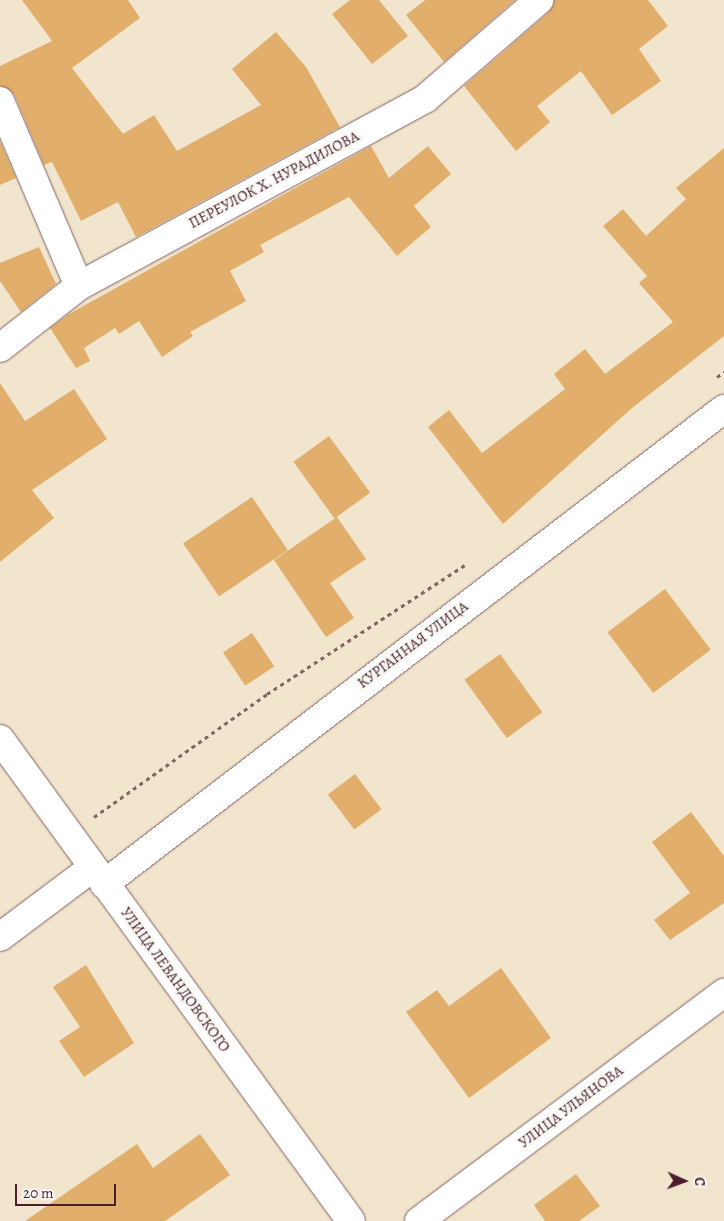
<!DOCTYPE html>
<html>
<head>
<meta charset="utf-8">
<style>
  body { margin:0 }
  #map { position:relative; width:724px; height:1221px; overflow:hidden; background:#f2e5ce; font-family:Alegreya,serif }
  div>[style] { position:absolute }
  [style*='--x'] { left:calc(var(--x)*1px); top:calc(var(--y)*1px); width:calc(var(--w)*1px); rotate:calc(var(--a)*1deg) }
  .building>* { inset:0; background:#e1ae6c; transform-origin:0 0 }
  .path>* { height:3px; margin-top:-1.5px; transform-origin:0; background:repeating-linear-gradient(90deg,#856464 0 4px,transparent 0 8px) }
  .roads { filter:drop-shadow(0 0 1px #856464) drop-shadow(0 0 1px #856464) }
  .minor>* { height:28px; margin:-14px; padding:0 14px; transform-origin:14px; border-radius:14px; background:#fff }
  .tertiary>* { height:28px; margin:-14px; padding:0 14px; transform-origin:14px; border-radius:14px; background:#fff }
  span { translate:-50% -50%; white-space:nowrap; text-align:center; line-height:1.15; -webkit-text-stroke:4.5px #f6f6f2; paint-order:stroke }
  .street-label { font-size:15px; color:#4a1f2b }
  .north { position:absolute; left:659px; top:1156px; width:50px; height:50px; -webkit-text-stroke:4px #f6f6f2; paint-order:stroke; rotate:92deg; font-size:14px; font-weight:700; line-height:20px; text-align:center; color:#4a1f2b }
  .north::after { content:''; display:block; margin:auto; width:18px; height:22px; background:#4a1f2b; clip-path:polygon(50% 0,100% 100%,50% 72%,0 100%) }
  .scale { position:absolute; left:15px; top:1184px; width:101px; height:22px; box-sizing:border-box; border:2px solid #4a1f2b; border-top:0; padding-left:6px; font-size:15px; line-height:18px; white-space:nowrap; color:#4a1f2b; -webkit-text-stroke:4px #f6f6f2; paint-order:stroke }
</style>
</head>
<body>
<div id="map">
  <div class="building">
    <i style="clip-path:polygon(22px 0,128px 0,140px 18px,72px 68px,123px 134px,154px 115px,177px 151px,261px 105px,232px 69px,276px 32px,306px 67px,340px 127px,136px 237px,118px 202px,81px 221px,52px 162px,44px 165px,14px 94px,0 86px,0 66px,52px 41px)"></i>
    <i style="clip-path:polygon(350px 0,379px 0,408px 36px,372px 64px,332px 14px)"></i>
    <i style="clip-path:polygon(425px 0,515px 0,444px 62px,406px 15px)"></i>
    <i style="clip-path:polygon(554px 0,648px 0,668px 26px,639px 49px,661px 81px,612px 115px,581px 71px,537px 106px,550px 122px,516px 151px,464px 86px,549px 12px)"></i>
    <i style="clip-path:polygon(0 141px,16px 178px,0 185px)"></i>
    <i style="clip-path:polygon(371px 146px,389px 178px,428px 146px,451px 174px,414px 206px,431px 227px,397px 256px,349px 197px,260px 245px,264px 252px,230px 271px,246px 301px,190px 332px,193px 336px,162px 357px,139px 321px,119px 334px,115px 328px,84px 348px,90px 361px,76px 368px,50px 328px,69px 314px)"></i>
    <i style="clip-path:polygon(724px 148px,724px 336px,632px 408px,503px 524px,428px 427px,449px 410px,482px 453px,565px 389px,554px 374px,585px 349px,605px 374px,673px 322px,639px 283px,647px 276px,603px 226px,623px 209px,646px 236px,686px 199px,676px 188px)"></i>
    <i style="clip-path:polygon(39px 247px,56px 284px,21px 312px,0 281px,0 263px)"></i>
    <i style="clip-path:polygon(0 383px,25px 421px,74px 389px,107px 439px,32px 490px,54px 518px,0 562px)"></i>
    <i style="left:329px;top:436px;width:70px;height:44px;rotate:54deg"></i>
    <i style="left:252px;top:497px;width:64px;height:83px;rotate:56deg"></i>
    <i style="clip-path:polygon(337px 517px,366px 559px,330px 583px,354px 618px,326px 637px,274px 560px)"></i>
    <i style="left:665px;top:589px;width:76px;height:72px;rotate:53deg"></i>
    <i style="left:252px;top:633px;width:40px;height:35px;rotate:56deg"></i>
    <i style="left:500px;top:654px;width:72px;height:44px;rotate:54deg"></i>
    <i style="left:355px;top:774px;width:44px;height:34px;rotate:53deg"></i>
    <i style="clip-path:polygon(691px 812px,724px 856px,724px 903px,670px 940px,654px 920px,690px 893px,652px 842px)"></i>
    <i style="clip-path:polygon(86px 965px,134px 1043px,84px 1077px,59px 1041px,80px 1027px,53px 987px)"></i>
    <i style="clip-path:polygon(501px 968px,551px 1038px,469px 1098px,406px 1012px,437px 990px,449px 1006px)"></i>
    <i style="clip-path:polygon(200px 1134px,230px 1175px,165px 1221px,25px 1221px,137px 1144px,153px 1168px)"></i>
    <i style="clip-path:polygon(576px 1174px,600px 1206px,579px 1221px,545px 1221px,534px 1205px)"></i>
  </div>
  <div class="path">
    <i style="--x:717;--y:377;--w:9;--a:-36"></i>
    <i style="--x:94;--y:817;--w:212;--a:-35.4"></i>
    <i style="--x:267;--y:694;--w:236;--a:-33.1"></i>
  </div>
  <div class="roads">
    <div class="minor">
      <i style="--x:0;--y:101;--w:201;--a:66.9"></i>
      <i style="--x:0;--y:348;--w:100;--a:-38.1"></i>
      <i style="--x:79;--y:286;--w:395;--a:-28.4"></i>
      <i style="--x:426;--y:98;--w:150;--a:-40.9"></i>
      <i style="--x:104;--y:884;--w:781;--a:-37.46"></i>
      <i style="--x:0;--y:937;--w:115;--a:-36.9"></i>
      <i style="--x:419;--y:1221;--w:381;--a:-36.8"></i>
    </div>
    <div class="tertiary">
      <i style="--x:0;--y:739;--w:596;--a:53.94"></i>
    </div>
  </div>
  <div class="street-label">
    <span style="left:274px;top:180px;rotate:-28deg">ПЕРЕУЛОК Х. НУРАДИЛОВА</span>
    <span style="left:413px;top:645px;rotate:-37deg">КУРГАННАЯ УЛИЦА</span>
    <span style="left:175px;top:980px;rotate:54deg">УЛИЦА ЛЕВАНДОВСКОГО</span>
    <span style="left:571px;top:1107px;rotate:-37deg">УЛИЦА УЛЬЯНОВА</span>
  </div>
  <div class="north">С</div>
  <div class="scale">20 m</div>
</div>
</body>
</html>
